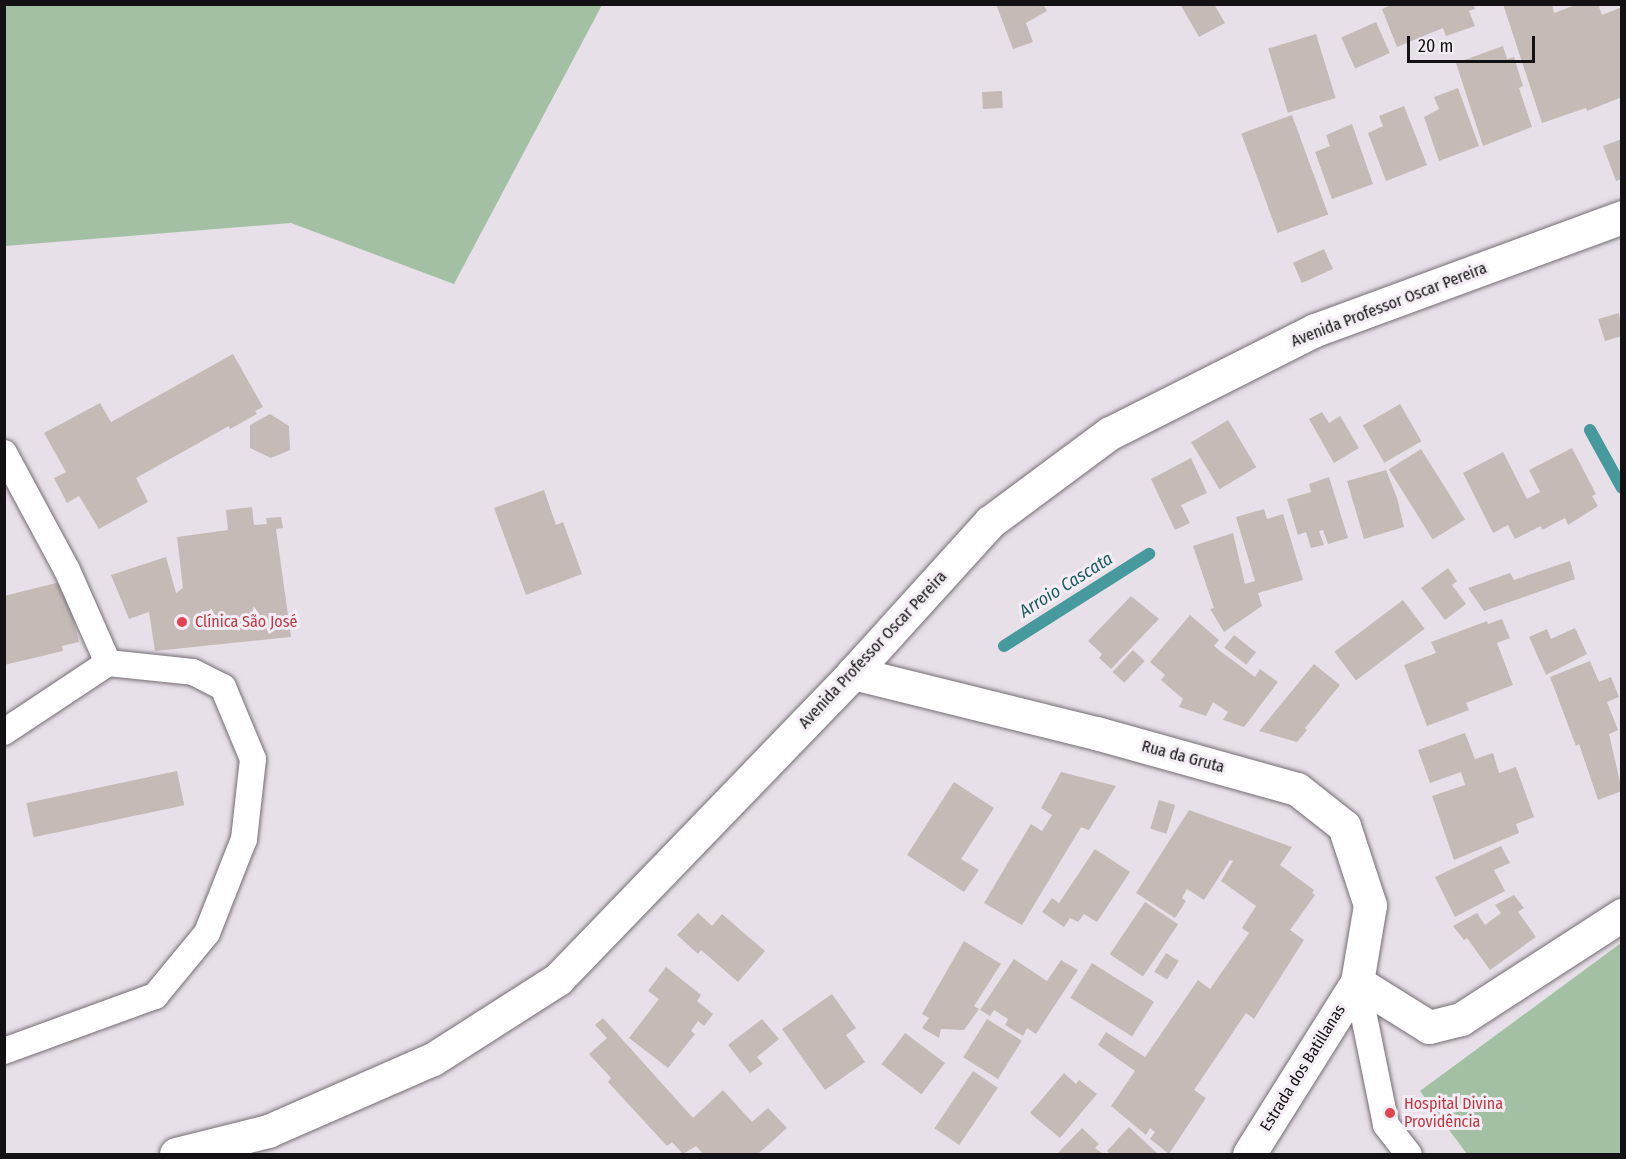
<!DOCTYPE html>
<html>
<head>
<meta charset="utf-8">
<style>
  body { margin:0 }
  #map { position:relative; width:1626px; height:1159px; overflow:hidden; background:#e8e0e8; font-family:"Fira Sans Condensed",sans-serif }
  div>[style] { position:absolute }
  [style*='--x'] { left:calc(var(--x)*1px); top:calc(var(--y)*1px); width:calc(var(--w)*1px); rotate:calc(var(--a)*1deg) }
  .green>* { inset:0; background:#a3c0a4 }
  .stream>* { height:12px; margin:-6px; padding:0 6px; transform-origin:6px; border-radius:6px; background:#46999c }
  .building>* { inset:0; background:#c4bbb6; transform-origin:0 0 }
  .roads { filter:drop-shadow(0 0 2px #746d74) drop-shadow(0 0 2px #746d74) }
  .lane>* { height:26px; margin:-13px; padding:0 13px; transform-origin:13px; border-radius:13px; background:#fff }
  .street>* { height:33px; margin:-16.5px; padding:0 16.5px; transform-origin:16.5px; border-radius:16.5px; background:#fff }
  .secondary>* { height:33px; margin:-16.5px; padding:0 16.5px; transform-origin:16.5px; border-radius:16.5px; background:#fff }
  .dots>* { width:16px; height:16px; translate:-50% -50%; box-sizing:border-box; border:3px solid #f5edf5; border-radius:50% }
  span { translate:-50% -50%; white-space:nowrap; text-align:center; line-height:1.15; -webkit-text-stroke:6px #f5edf5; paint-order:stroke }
  .street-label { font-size:16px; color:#131113 }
  .health-label { font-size:16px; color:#be3a42 }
  .left { translate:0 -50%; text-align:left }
  .water-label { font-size:18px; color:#195e60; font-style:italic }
  .frame { position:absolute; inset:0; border:6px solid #131113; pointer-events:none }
  .scale { position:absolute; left:1407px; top:36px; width:128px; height:27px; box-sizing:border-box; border:3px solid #131113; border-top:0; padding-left:8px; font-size:18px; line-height:21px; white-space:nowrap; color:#131113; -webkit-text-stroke:4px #f5edf5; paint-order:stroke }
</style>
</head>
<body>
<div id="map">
  <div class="green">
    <i style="clip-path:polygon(5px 4px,602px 4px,602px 5px,454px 284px,291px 223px,5px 246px)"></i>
    <i style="clip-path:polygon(1621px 943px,1621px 1154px,1467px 1154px,1420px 1091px)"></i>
  </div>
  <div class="stream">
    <i style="--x:1590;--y:430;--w:66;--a:61.1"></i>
    <i style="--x:1004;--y:646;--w:172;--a:-32.4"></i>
  </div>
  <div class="building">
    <i style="clip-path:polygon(996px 4px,1043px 4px,1047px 11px,1026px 23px,1033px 42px,1013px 49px)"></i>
    <i style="clip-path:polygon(1180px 4px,1214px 4px,1225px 23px,1199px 37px)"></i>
    <i style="clip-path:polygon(1393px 4px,1473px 4px,1475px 9px,1469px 11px,1475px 26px,1446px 36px,1443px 28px,1397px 47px,1382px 9px)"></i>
    <i style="clip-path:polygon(1503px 4px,1552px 4px,1554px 13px,1578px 4px,1598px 4px,1602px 15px,1622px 7px,1622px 97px,1587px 111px,1586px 108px,1542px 123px)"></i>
    <i style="left:1376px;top:22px;width:34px;height:38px;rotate:66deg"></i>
    <i style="left:1316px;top:34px;width:67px;height:50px;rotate:73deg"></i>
    <i style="clip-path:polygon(1503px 46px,1507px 59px,1514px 57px,1523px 86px,1519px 88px,1532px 127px,1483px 146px,1456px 63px)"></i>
    <i style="clip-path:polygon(1458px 88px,1479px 146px,1439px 161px,1424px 117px,1439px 109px,1434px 97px)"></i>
    <i style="left:1002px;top:91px;width:17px;height:20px;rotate:87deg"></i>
    <i style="clip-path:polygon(1404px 106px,1427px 165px,1386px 181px,1368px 133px,1383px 126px,1379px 116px)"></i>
    <i style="left:1292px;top:115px;width:106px;height:54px;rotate:70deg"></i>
    <i style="clip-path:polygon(1352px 124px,1373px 184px,1332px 199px,1315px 152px,1330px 146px,1326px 135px)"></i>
    <i style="clip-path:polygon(1622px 139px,1622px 179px,1616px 181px,1603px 146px)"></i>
    <i style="left:1324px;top:249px;width:22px;height:34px;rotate:66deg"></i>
    <i style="clip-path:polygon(1619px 313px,1622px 336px,1605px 341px,1598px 319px)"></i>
    <i style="clip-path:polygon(233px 354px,263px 407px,255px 411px,257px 414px,230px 429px,229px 426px,136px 478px,148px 502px,99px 529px,79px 496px,67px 503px,54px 478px,66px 472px,44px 433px,100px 403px,111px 422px)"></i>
    <i style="left:1400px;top:404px;width:43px;height:43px;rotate:60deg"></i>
    <i style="clip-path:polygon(1322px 412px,1329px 423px,1340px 416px,1359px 448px,1334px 463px,1309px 419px)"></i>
    <i style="clip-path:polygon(270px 414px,289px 426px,290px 450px,271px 458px,250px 448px,250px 425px)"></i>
    <i style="left:1228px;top:420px;width:55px;height:43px;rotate:59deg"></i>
    <i style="clip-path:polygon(1572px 448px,1596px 494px,1592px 496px,1598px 506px,1568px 525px,1565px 518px,1542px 530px,1541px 526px,1515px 539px,1508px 525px,1493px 533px,1463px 473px,1503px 452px,1527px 499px,1540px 492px,1529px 470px)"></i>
    <i style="left:1421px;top:449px;width:83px;height:38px;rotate:58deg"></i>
    <i style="clip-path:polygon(1191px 458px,1207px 493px,1181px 505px,1190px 523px,1175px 530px,1151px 479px)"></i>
    <i style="clip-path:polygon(1386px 470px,1397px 498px,1404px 527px,1364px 539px,1347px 481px)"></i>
    <i style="clip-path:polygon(1329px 477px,1348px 538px,1328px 544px,1323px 530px,1319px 531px,1324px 545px,1311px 548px,1306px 532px,1298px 535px,1287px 499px,1311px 492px,1309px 484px)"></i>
    <i style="clip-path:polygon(544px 490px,556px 525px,563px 522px,582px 574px,526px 595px,494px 508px)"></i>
    <i style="clip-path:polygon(252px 507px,254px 525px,267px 524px,266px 518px,281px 517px,283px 528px,276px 529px,291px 637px,155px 651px,149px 612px,129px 619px,111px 575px,166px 557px,176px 593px,183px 588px,177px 537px,228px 530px,226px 510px)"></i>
    <i style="clip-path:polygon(1264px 509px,1267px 519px,1283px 514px,1303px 580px,1258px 593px,1262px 606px,1224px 632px,1210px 609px,1214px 608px,1193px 546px,1233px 533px,1245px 584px,1255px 581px,1236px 517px)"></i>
    <i style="clip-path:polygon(1570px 561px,1575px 579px,1484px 611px,1468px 588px,1510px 573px,1514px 580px)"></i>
    <i style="clip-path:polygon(1448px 568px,1457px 581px,1452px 585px,1466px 604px,1445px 620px,1421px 588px)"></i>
    <i style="clip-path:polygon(64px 581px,79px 642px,62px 646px,63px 651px,4px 665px,4px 596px)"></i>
    <i style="clip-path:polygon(1131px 596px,1159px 619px,1111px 669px,1099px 658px,1102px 654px,1088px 641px)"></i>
    <i style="left:1403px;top:600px;width:36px;height:86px;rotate:53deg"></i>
    <i style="clip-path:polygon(1190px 615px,1219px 640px,1214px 646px,1220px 651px,1255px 677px,1260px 669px,1278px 682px,1244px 727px,1223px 720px,1228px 712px,1213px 702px,1206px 716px,1179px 707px,1183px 699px,1161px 680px,1165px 675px,1150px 662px)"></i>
    <i style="clip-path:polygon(1502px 619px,1510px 638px,1497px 643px,1513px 685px,1466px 703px,1469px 710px,1427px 726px,1404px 665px,1436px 653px,1431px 642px,1487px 621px,1488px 624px)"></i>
    <i style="clip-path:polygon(1575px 628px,1587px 654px,1546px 675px,1529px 637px,1547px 629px,1551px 639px)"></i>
    <i style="left:1234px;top:635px;width:28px;height:16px;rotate:38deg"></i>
    <i style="left:1133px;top:650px;width:16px;height:30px;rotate:43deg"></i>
    <i style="clip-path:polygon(1590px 661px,1599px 682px,1611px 677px,1619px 697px,1607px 702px,1618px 730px,1609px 734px,1622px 791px,1598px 800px,1579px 744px,1576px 746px,1550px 677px)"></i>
    <i style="clip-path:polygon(1314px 664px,1340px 685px,1305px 728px,1307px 730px,1297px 742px,1259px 731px)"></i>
    <i style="clip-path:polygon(1465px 733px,1475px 759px,1493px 753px,1499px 773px,1516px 767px,1534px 817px,1516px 824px,1519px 833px,1454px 860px,1432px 796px,1465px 785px,1461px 772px,1430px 783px,1418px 750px)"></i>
    <i style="left:177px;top:771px;width:35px;height:154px;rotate:78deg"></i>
    <i style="clip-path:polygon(1061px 772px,1116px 786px,1089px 830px,1081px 827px,1022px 925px,984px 903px,1031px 824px,1042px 831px,1052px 815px,1041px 808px)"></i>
    <i style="clip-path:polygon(954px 782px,994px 808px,961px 859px,979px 870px,964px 892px,907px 855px)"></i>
    <i style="left:1159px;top:800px;width:17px;height:30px;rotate:17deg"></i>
    <i style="clip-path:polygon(1189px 810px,1292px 847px,1280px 865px,1314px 890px,1312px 893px,1315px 895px,1290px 930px,1304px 940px,1254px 1019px,1246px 1013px,1194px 1090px,1206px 1098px,1169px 1154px,1150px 1139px,1155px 1132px,1150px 1128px,1146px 1135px,1111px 1106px,1135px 1071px,1098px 1045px,1106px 1032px,1145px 1057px,1198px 980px,1210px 989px,1249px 933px,1242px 928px,1256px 906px,1221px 881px,1233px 861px,1230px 860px,1204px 900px,1187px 889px,1182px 898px,1186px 901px,1175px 918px,1136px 893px)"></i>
    <i style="clip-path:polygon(1501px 846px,1510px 863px,1494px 870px,1505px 891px,1455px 917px,1435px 877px)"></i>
    <i style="clip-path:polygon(1095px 849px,1130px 872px,1097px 922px,1084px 914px,1078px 922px,1070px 918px,1064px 927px,1042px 912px,1052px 898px,1059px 903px)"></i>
    <i style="clip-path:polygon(1514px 895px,1524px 908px,1518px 912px,1536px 937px,1490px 970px,1467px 938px,1464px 940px,1453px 926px,1477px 913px,1485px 925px,1501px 913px,1495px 905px)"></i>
    <i style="left:1145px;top:902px;width:40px;height:63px;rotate:34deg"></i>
    <i style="clip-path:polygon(698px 913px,712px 926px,722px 914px,765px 951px,738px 982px,701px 950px,698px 954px,677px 935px)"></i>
    <i style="clip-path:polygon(964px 941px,1001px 964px,974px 1006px,979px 1009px,964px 1030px,941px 1029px,939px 1038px,922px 1028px,929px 1018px,922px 1014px)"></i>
    <i style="left:1166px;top:953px;width:15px;height:22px;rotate:32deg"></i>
    <i style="clip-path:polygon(1014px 959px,1047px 981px,1061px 960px,1078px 970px,1036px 1034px,1027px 1028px,1023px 1036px,1005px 1025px,1008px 1019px,994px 1010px,990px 1016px,980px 1010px)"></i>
    <i style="left:1092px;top:963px;width:73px;height:41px;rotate:32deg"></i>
    <i style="clip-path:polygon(666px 967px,701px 995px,697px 1001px,713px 1014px,704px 1026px,698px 1021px,691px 1031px,695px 1034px,668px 1068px,629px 1038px,659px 999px,648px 991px)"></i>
    <i style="clip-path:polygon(832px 994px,856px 1028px,846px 1035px,865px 1062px,825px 1090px,782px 1029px)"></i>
    <i style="clip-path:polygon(603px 1018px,693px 1118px,723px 1090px,752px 1122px,768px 1108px,787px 1128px,758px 1154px,703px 1154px,696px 1146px,683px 1154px,672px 1142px,667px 1146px,608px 1082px,611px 1078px,589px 1054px,607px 1038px,595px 1025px)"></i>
    <i style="clip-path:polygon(762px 1019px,779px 1039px,757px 1057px,763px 1064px,750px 1073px,728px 1045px)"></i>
    <i style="left:987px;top:1019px;width:41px;height:45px;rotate:32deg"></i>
    <i style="left:905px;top:1033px;width:50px;height:39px;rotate:37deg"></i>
    <i style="left:973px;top:1071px;width:30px;height:69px;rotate:34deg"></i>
    <i style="clip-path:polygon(1064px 1073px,1076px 1084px,1079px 1080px,1097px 1094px,1060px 1138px,1030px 1113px)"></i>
    <i style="clip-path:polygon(1129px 1127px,1158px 1154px,1110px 1154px,1107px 1151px)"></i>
    <i style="clip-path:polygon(1082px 1128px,1099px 1144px,1095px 1148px,1103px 1154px,1057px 1154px)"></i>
  </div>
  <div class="roads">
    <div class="lane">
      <i style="--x:4;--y:453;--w:133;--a:61.7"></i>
      <i style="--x:67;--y:570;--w:102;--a:66.2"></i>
      <i style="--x:4;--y:732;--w:125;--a:-33.6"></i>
      <i style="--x:108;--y:663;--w:85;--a:6"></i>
      <i style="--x:193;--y:672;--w:34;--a:27"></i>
      <i style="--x:223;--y:687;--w:78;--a:67.4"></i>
      <i style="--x:253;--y:759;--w:81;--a:96.4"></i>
      <i style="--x:244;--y:839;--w:101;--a:111.5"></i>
      <i style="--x:207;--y:933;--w:82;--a:129.5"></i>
      <i style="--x:155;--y:996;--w:161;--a:160"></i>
      <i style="--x:1357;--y:982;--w:146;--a:78.5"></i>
      <i style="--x:1386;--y:1125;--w:37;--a:52"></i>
    </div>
    <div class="street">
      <i style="--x:853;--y:673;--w:250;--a:13.9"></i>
      <i style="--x:1096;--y:733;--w:209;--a:15.6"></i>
      <i style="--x:1297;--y:789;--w:60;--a:38.2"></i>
      <i style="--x:1344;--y:826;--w:83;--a:71.8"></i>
      <i style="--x:1370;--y:905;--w:78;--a:99.6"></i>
      <i style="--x:1357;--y:982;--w:203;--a:122.1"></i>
      <i style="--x:1357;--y:982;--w:85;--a:32"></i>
      <i style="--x:1429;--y:1027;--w:33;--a:-14"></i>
      <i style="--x:1461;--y:1019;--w:192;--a:-32.9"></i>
    </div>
    <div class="secondary">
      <i style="--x:176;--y:1154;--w:95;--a:-14"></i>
      <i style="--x:268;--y:1131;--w:180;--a:-23.6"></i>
      <i style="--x:433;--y:1059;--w:148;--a:-32.6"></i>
      <i style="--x:558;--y:979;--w:425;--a:-46"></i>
      <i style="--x:853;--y:673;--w:204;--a:-47.8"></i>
      <i style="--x:990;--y:522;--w:149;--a:-36.6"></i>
      <i style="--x:1110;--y:433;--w:229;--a:-26.7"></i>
      <i style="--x:1315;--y:330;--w:327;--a:-20.2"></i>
    </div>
  </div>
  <div class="dots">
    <i style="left:182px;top:622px;background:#e0444e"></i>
    <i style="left:1390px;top:1113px;background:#e0444e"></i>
  </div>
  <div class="street-label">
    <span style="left:1389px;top:305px;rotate:-21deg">Avenida Professor Oscar Pereira</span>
    <span style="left:873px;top:650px;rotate:-47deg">Avenida Professor Oscar Pereira</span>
    <span style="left:1183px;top:757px;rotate:15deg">Rua da Gruta</span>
    <span style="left:1303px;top:1068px;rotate:-58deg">Estrada dos Batillanas</span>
  </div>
  <div class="health-label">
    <span class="left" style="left:195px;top:622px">Clínica São José</span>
    <span class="left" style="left:1404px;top:1113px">Hospital Divina<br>Providência</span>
  </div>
  <div class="water-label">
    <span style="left:1066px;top:585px;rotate:-32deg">Arroio Cascata</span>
  </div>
  <div class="frame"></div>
  <div class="scale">20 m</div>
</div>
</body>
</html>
